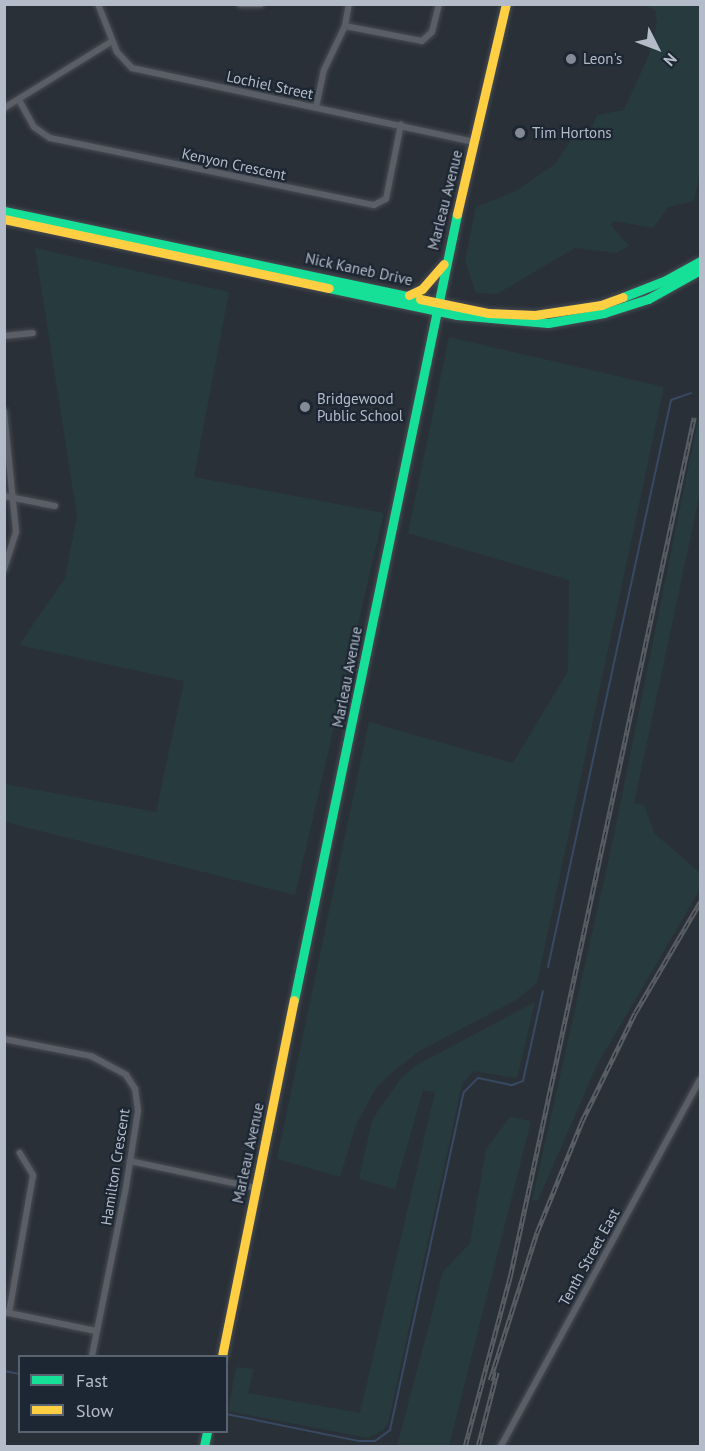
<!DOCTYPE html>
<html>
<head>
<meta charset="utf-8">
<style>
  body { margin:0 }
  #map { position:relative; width:705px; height:1451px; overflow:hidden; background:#2a3038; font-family:"PT Sans",sans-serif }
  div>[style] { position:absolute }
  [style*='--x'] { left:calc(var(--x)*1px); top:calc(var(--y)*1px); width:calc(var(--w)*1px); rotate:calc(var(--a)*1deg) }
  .green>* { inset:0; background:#273a3e }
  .stream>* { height:2px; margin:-1px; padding:0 1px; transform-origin:1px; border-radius:1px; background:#384963 }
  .roads { filter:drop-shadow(0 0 2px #484c53) drop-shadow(0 0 2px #484c53) }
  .street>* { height:6px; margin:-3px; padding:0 3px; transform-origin:3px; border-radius:3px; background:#5a5e66 }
  .fast>* { height:9px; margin:-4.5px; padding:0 4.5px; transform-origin:4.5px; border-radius:4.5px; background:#16e098 }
  .slow>* { height:9px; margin:-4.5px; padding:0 4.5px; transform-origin:4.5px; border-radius:4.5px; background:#ffcf43 }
  .rail>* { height:4.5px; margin-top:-2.25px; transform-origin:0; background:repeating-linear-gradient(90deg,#1d2633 0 7px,#595d64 0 14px); box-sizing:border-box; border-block:2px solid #595d64 }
  .dots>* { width:16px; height:16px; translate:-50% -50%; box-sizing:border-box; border:3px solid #1d2633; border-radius:50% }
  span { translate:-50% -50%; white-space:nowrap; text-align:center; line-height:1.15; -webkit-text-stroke:4.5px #1d2633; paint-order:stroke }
  .poi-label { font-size:15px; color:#b4bcc9 }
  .left { translate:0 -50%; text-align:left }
  .street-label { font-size:15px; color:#b4bcc9 }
  .frame { position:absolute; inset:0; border:6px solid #b4bcc9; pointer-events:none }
  .legend { position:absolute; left:18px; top:1355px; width:210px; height:78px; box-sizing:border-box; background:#1d2633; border:2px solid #59626f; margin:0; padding:8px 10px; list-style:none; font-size:18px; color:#b4bcc9 }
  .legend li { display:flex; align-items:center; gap:12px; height:30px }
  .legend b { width:30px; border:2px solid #59626f }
  .north { position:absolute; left:627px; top:18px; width:60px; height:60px; -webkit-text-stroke:4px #1d2633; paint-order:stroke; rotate:132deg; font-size:16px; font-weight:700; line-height:24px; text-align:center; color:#b4bcc9 }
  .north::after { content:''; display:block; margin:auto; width:21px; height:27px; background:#b4bcc9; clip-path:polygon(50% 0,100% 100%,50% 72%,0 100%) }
</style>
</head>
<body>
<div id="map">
  <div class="green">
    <i style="clip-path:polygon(644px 5px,700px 5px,700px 174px,694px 201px,668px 207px,653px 228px,614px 221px,611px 225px,629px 246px,616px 253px,575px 248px,497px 294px,476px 293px,465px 261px,476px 207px,516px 191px,555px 164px,571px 140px,587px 140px,597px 115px,624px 110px,649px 55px,657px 23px,655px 10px)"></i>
    <i style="clip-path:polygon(35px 248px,229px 292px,194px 477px,384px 513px,295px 895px,5px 822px,5px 784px,156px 812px,184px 681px,19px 645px,65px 578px,77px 516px)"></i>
    <i style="clip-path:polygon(449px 337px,664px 387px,537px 983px,516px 1000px,418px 1052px,389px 1075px,376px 1088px,356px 1125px,340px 1177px,277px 1159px,369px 722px,513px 763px,568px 671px,569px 580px,408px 533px)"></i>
    <i style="clip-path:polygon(700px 409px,700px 493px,634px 803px,644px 805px,655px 834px,700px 873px,700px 889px,597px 1065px,538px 1200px,532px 1201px,613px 840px)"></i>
    <i style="clip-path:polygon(535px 1002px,517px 1078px,473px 1071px,462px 1084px,388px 1424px,383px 1430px,368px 1438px,228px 1411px,236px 1367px,254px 1369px,248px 1393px,360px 1413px,435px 1092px,423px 1090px,395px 1189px,359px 1179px,372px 1120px,401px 1078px,417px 1065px)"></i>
    <i style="clip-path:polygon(510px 1117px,531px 1121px,449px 1446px,397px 1446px,443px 1272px,470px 1243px,486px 1149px)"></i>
  </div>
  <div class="stream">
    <i style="--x:548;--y:967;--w:580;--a:-77.76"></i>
    <i style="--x:671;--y:400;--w:21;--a:-19"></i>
    <i style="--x:4;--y:1371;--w:16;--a:11"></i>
    <i style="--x:226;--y:1414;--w:136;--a:11.5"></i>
    <i style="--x:359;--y:1441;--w:16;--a:0"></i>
    <i style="--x:375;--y:1441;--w:19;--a:-36"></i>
    <i style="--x:390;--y:1430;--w:346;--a:-77.7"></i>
    <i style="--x:464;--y:1092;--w:20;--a:-45"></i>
    <i style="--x:478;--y:1078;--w:35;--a:12"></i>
    <i style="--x:512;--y:1085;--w:12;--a:-20"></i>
    <i style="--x:523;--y:1081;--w:92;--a:-77.5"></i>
  </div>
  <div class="roads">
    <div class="street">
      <i style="--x:98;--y:4;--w:52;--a:68.4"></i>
      <i style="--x:117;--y:52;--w:22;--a:47"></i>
      <i style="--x:132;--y:68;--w:350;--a:12.2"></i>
      <i style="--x:240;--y:4;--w:21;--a:0"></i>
      <i style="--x:345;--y:26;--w:78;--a:11"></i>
      <i style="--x:422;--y:41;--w:13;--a:-42"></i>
      <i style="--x:432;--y:32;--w:29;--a:-76"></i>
      <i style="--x:19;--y:100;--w:31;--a:61"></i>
      <i style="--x:34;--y:127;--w:19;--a:35"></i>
      <i style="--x:50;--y:138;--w:331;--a:11.7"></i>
      <i style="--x:374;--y:205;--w:13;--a:-27"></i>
      <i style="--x:386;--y:199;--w:76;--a:-78.7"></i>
      <i style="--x:316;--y:107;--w:38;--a:-78"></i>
      <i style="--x:324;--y:70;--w:49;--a:-64.5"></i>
      <i style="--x:345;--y:26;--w:22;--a:-80"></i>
      <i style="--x:4;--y:108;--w:126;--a:-31.7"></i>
      <i style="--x:4;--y:336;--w:29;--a:-6"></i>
      <i style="--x:4;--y:411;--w:122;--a:84.3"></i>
      <i style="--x:16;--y:532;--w:40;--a:108"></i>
      <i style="--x:4;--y:496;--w:52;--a:11.1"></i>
      <i style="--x:4;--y:1039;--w:89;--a:11.1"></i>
      <i style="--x:91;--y:1056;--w:40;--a:28"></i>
      <i style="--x:126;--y:1075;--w:17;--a:57"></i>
      <i style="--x:135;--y:1089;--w:22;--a:82"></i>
      <i style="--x:138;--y:1111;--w:77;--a:99"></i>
      <i style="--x:126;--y:1187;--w:172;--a:101.4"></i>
      <i style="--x:130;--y:1161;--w:129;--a:12.1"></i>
      <i style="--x:4;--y:1312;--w:94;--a:11.7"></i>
      <i style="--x:9;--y:1313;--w:140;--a:-80.1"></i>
      <i style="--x:33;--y:1175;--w:26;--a:-121"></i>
      <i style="--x:501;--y:1446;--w:417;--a:-61.5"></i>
    </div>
    <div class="fast">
      <i style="--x:4;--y:211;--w:425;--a:11.9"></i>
      <i style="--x:329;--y:288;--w:131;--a:11.9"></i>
      <i style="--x:457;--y:315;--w:91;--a:5"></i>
      <i style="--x:548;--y:323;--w:57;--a:-10.1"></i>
      <i style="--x:604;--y:313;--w:46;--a:-17.7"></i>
      <i style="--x:648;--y:299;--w:60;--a:-29.1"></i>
      <i style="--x:623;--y:297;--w:46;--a:-21.6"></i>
      <i style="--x:666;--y:280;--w:39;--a:-29"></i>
      <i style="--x:294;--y:1000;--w:803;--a:-78.28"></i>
      <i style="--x:204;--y:1446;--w:14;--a:-78"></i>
    </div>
    <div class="slow">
      <i style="--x:457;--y:214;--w:216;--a:-76.9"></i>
      <i style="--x:4;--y:219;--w:332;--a:12"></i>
      <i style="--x:409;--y:295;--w:14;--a:-25"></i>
      <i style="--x:422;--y:289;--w:33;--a:-49"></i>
      <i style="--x:420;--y:299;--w:69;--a:11.6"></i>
      <i style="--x:488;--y:313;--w:47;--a:2.4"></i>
      <i style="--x:535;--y:315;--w:67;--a:-8.6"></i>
      <i style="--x:601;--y:305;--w:23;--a:-20"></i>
      <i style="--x:222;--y:1356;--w:363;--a:-78.6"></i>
    </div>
  </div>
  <div class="rail">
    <i style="--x:490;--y:1380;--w:155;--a:-72.4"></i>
    <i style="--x:537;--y:1232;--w:120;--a:-67.9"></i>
    <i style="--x:582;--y:1121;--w:120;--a:-63.9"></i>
    <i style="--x:635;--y:1013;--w:129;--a:-59.6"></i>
    <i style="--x:465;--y:1446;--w:175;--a:-75.1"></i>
    <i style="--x:510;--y:1277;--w:879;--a:-77.92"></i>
    <i style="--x:478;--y:1446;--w:76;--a:-75.6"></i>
  </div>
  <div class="dots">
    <i style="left:571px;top:59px;background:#848b96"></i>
    <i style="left:520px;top:133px;background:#848b96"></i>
    <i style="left:305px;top:407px;background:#848b96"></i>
  </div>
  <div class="poi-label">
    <span class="left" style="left:583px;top:59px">Leon's</span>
    <span class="left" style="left:532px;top:133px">Tim Hortons</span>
    <span class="left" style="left:317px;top:407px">Bridgewood<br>Public School</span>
  </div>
  <div class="street-label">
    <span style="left:270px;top:85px;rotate:12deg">Lochiel Street</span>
    <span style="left:234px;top:164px;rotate:12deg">Kenyon Crescent</span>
    <span style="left:445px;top:200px;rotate:-76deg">Marleau Avenue</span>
    <span style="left:359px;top:269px;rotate:12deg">Nick Kaneb Drive</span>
    <span style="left:347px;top:677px;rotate:-79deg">Marleau Avenue</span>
    <span style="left:248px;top:1153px;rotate:-78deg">Marleau Avenue</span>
    <span style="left:115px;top:1167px;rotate:-81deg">Hamilton Crescent</span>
    <span style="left:589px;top:1257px;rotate:-61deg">Tenth Street East</span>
  </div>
  <div class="frame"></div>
  <ul class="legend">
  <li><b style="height:8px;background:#16e098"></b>Fast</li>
  <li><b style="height:8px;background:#ffcf43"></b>Slow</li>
  </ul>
  <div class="north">N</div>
</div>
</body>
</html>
